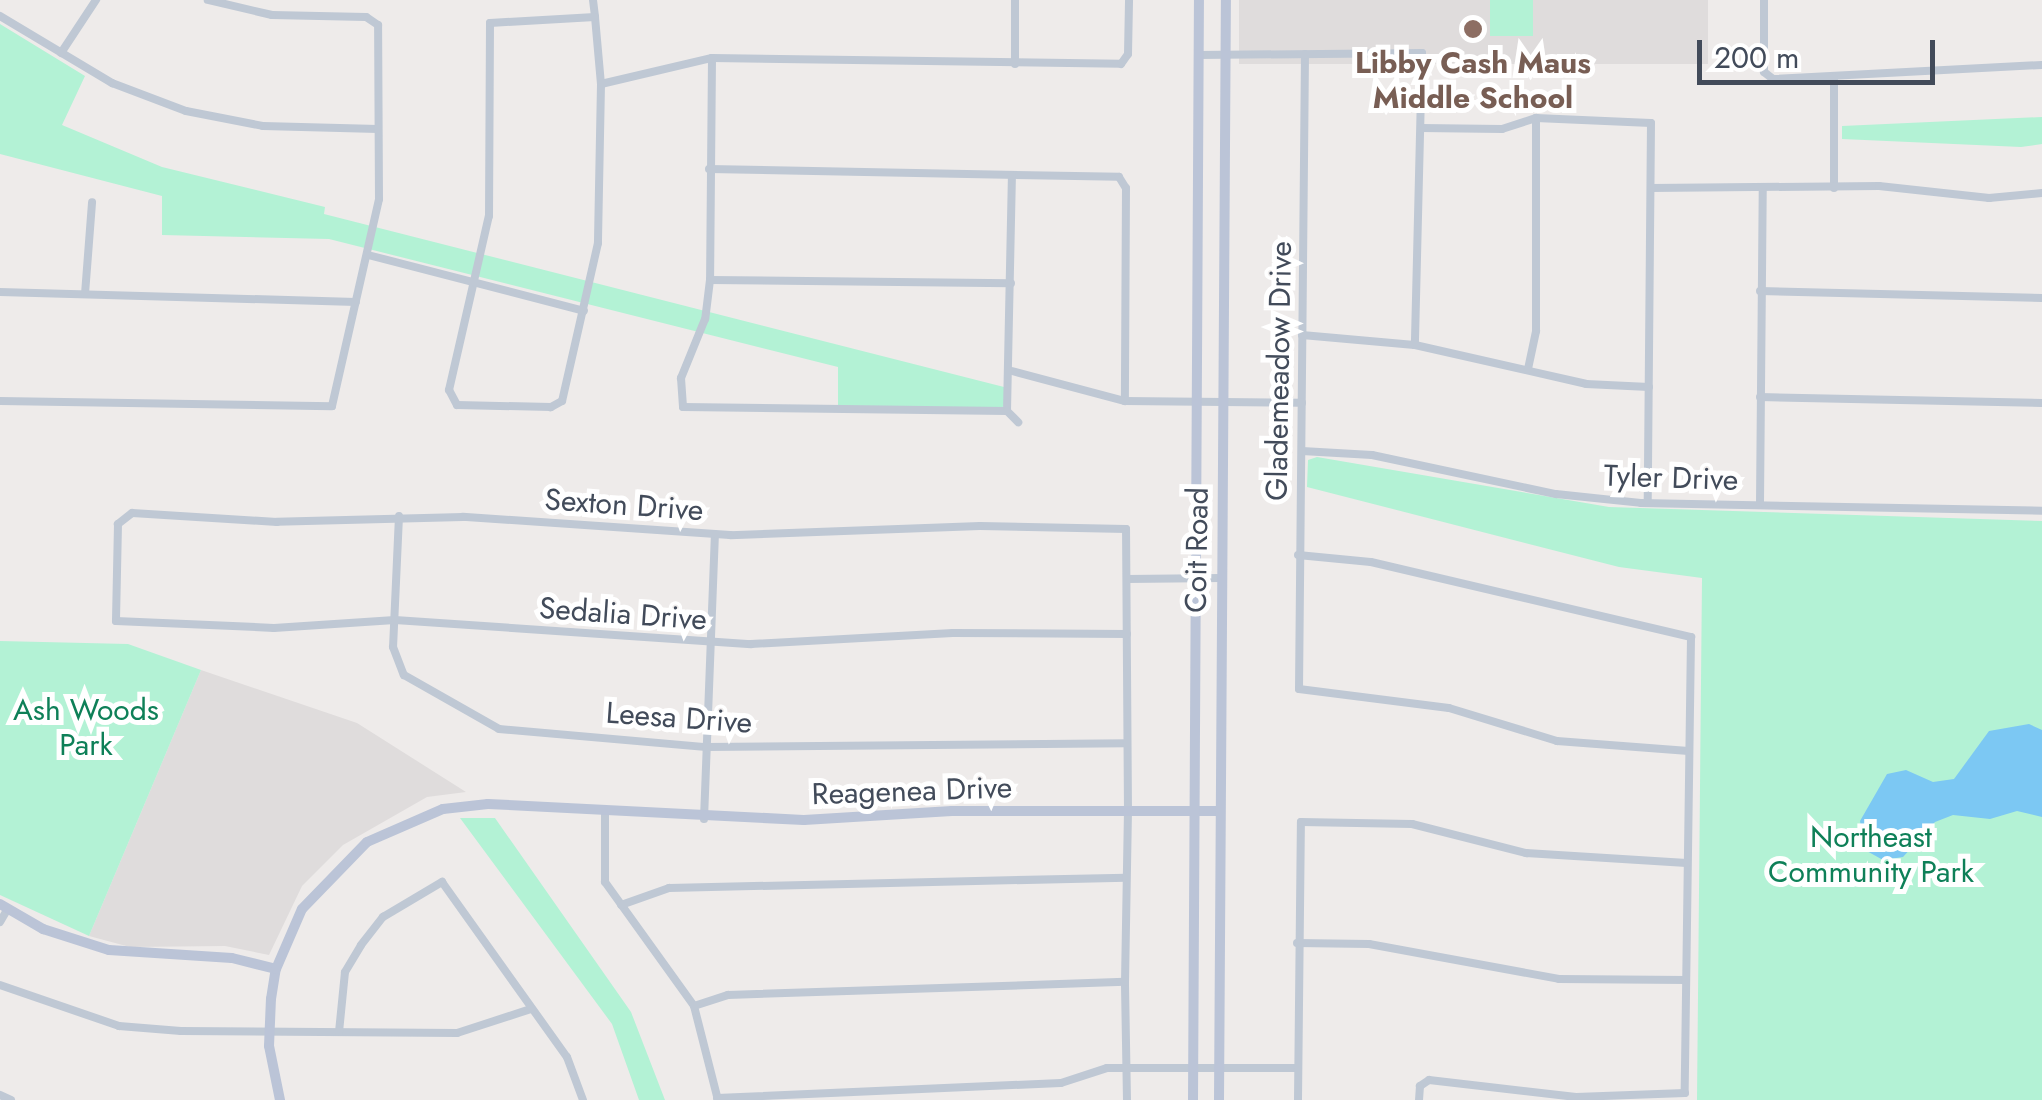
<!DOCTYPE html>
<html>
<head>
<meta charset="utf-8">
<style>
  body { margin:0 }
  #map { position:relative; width:2042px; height:1100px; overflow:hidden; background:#eeebea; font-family:Jost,sans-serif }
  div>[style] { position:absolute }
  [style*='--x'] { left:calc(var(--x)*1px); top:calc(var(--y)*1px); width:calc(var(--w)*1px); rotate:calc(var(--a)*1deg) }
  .education>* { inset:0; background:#dfdcdc; transform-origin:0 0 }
  .green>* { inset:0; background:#b3f2d5; transform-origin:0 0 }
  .water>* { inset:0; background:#7cc8f3 }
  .street>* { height:8px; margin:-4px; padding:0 4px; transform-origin:4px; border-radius:4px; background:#bfc8d4 }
  .secondary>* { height:10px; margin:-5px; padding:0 5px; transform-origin:5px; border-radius:5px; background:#bbc4d7 }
  .dots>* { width:28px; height:28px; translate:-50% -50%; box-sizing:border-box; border:5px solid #fff; border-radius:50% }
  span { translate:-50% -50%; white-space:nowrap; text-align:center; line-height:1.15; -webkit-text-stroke:10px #fff; paint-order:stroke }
  .education-label { font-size:30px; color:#785e54; font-weight:700 }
  .street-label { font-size:30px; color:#424b5a }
  .park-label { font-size:30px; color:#0e8058 }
  .scale { position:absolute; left:1697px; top:40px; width:238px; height:45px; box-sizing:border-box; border:5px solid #424b5a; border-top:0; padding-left:12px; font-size:30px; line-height:35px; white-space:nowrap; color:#424b5a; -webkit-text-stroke:8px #fff; paint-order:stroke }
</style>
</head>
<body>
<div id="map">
  <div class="education">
    <i style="left:1239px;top:0;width:469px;height:64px"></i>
    <i style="clip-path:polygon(201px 670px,357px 723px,466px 792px,427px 797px,343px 845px,302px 886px,269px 955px,225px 946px,130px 947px,89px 936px)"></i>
  </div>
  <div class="green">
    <i style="left:1490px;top:0;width:43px;height:36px"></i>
    <i style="clip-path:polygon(0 24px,85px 76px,62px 125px,162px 167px,325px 207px,324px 214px,1004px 387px,1006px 402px,1002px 408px,838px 407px,838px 367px,329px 239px,162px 235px,162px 196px,0 154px)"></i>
    <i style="clip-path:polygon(2042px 117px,2042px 144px,2021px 147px,1842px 139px,1842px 126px)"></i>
    <i style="clip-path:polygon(1317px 457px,1609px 507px,2042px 521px,2042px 1100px,1697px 1100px,1702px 578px,1619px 567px,1307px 487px,1308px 460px)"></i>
    <i style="clip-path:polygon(0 641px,128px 644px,201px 670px,89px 936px,0 895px)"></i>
    <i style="clip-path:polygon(460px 818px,495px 818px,631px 1012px,665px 1100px,639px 1100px,612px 1024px)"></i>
  </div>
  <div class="water">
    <i style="clip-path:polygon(2029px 724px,2042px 730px,2042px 817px,2017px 811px,1990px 819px,1953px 815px,1935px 822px,1903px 857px,1883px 860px,1865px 850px,1860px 821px,1887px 774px,1906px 770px,1933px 782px,1954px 779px,1989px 731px)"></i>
  </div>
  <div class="street">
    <i style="--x:593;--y:0;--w:17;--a:83"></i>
    <i style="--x:595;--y:17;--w:67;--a:84.9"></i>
    <i style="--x:601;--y:84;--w:159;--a:91.1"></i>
    <i style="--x:598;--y:243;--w:162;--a:102.8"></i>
    <i style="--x:562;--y:401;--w:13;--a:151"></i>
    <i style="--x:551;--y:407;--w:94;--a:-178.8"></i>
    <i style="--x:457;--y:405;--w:17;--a:-118"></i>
    <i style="--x:449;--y:390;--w:179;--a:-77.1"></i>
    <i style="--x:489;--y:216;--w:193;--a:-89.7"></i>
    <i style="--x:490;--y:23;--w:105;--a:-3.3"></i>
    <i style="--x:1764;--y:0;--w:72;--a:90"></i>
    <i style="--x:1764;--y:72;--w:11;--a:38"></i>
    <i style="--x:1773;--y:79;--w:269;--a:-3"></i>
    <i style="--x:0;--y:16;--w:131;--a:30.9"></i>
    <i style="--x:112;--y:83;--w:79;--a:20.7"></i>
    <i style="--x:186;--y:111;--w:78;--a:11"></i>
    <i style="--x:263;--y:126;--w:115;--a:1.5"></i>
    <i style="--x:61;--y:53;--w:64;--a:-56.6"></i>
    <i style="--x:1305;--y:54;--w:635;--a:90.54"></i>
    <i style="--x:1299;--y:689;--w:151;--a:7.2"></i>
    <i style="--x:1449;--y:708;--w:113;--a:17"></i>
    <i style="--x:1557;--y:741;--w:132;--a:4.3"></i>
    <i style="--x:1199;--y:55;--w:223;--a:-0.5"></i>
    <i style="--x:1422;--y:53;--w:292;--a:91.4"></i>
    <i style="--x:712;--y:58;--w:222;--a:90.5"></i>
    <i style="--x:710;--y:280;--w:39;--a:97"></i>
    <i style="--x:705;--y:319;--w:64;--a:112.1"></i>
    <i style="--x:681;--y:378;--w:29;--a:86"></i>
    <i style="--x:683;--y:407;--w:324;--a:0.7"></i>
    <i style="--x:1015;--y:64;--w:64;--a:-90"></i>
    <i style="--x:1834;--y:77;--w:111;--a:90"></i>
    <i style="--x:601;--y:84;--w:114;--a:-13.2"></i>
    <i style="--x:712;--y:58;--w:409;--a:0.8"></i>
    <i style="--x:1121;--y:64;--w:12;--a:-55"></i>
    <i style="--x:1128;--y:54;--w:54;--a:-88.9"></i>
    <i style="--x:1421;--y:128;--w:81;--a:0.7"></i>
    <i style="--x:1502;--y:129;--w:36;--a:-18"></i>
    <i style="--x:1536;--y:118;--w:115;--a:2.5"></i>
    <i style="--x:1651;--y:123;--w:380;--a:90.5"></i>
    <i style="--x:709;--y:169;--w:410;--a:1.1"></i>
    <i style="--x:1119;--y:177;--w:13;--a:58"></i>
    <i style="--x:1126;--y:188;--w:213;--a:90.3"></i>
    <i style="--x:1651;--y:188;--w:228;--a:-0.5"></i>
    <i style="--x:1879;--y:186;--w:111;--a:6.2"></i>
    <i style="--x:1989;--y:198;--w:53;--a:-5.4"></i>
    <i style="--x:368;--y:255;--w:223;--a:14.5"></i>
    <i style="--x:710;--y:280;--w:301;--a:0.6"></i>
    <i style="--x:1760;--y:291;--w:282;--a:1.4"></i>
    <i style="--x:0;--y:292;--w:356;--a:1.6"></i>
    <i style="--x:85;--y:294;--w:92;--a:-85.6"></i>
    <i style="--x:1302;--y:335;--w:113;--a:5.1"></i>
    <i style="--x:1415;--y:345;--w:175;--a:12.8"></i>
    <i style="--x:1586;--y:384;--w:63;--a:2.7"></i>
    <i style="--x:1528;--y:369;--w:39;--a:-78"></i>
    <i style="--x:1536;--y:331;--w:213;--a:-90"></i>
    <i style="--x:1012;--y:371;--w:117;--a:14.9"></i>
    <i style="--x:1125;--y:401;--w:177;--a:0.6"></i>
    <i style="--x:1760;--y:397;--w:282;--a:1.2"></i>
    <i style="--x:0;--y:401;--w:332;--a:0.9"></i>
    <i style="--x:332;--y:406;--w:212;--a:-77.2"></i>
    <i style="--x:379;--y:199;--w:174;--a:-90.3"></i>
    <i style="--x:378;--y:25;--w:14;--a:-146"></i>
    <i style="--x:366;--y:17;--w:94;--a:-178.8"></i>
    <i style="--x:272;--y:15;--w:66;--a:-166.8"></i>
    <i style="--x:1007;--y:411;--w:236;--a:-88.8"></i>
    <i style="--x:1007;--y:411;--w:16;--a:45"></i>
    <i style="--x:1302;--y:451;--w:70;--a:3.3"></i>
    <i style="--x:1372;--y:455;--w:188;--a:12"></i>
    <i style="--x:1556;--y:494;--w:85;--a:6"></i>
    <i style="--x:1641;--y:503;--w:401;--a:1.1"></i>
    <i style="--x:1760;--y:503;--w:316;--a:-89.5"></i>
    <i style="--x:399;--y:516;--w:131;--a:92.6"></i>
    <i style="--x:393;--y:647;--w:30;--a:69"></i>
    <i style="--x:404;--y:675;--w:109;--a:29.6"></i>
    <i style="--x:499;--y:729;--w:208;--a:5"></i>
    <i style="--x:706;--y:747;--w:421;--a:-0.5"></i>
    <i style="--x:1298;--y:555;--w:73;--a:5.5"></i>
    <i style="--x:1371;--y:562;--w:329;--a:13.2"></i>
    <i style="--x:1691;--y:637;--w:456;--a:90.8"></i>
    <i style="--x:1685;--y:1093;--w:109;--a:177.9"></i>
    <i style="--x:1576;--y:1097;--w:148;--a:-173.4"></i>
    <i style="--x:1429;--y:1080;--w:11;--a:146"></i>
    <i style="--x:1420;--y:1086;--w:14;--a:94"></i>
    <i style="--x:1127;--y:579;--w:94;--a:-0.6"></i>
    <i style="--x:605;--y:812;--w:70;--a:90"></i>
    <i style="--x:605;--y:882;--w:153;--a:54.3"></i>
    <i style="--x:694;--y:1006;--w:97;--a:75.7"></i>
    <i style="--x:704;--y:819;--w:285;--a:-87.8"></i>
    <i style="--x:621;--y:905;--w:51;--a:-19.5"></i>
    <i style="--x:669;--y:888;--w:457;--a:-1.3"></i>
    <i style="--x:0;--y:922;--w:14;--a:-60"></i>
    <i style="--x:1297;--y:943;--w:72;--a:0.8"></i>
    <i style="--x:1369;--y:944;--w:193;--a:10.4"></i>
    <i style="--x:1559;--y:979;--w:127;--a:0.5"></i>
    <i style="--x:0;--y:985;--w:126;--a:19"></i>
    <i style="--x:119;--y:1026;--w:62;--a:4.6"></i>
    <i style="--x:181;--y:1031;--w:276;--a:0.4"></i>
    <i style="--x:457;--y:1033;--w:78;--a:-18"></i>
    <i style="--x:694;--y:1006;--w:36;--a:-18"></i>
    <i style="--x:728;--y:995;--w:397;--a:-1.9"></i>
    <i style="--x:339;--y:1032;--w:60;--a:-84.3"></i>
    <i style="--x:345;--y:972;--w:31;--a:-59"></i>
    <i style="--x:361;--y:945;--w:36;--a:-52"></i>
    <i style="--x:383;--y:917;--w:69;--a:-30.7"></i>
    <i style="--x:442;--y:882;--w:215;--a:54.5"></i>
    <i style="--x:567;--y:1057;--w:46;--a:69.6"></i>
    <i style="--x:0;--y:1095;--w:12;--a:24"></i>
    <i style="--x:717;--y:1098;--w:344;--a:-2.5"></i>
    <i style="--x:1061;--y:1083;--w:48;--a:-18.1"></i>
    <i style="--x:1107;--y:1068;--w:191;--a:0"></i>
    <i style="--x:1127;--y:1100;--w:118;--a:-91"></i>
    <i style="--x:1125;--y:982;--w:170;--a:-89"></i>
    <i style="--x:1128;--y:812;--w:283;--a:-90.4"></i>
    <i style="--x:1126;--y:529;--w:146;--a:-178.8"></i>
    <i style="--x:980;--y:526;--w:250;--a:177.9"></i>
    <i style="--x:730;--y:535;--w:268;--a:-176.1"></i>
    <i style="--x:463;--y:517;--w:186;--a:178.5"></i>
    <i style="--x:277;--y:522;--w:145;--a:-176.4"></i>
    <i style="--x:132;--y:513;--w:18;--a:142"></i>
    <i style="--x:118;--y:524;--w:97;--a:91.2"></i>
    <i style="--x:116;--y:621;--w:158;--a:2.5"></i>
    <i style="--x:274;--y:628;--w:121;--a:-3.8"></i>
    <i style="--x:395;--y:620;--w:357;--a:3.9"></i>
    <i style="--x:751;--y:644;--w:202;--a:-3.1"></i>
    <i style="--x:953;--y:633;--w:174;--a:0.3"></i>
    <i style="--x:1298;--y:1100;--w:278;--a:-89.4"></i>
    <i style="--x:1301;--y:822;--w:111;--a:1"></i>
    <i style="--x:1412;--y:824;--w:118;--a:14.3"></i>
    <i style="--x:1526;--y:853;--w:161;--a:3.6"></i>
  </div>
  <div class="secondary">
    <i style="--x:0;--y:904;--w:50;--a:30.2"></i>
    <i style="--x:43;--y:929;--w:69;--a:17.7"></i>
    <i style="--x:109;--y:950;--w:123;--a:3.7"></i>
    <i style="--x:232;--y:958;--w:45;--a:14"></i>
    <i style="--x:280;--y:1100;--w:55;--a:-101.5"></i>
    <i style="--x:269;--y:1046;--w:47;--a:-87.6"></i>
    <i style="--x:271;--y:999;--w:30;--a:-81"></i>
    <i style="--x:276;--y:969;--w:65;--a:-66.6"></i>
    <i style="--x:302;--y:909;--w:93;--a:-45.9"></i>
    <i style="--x:367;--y:842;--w:83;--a:-23.5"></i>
    <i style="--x:443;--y:809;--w:45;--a:-6.3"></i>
    <i style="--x:488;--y:804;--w:316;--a:2.9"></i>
    <i style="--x:804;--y:820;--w:148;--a:-3.5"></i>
    <i style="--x:952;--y:811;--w:268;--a:0"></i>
    <i style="--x:1193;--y:1100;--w:1100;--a:-89.69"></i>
    <i style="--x:1219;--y:1100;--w:1100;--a:-89.64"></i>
  </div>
  <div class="dots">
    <i style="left:1473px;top:29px;background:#8d6e63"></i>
  </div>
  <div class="education-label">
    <span style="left:1473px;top:80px">Libby Cash Maus<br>Middle School</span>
  </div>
  <div class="street-label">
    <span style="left:1279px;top:371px;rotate:-89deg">Glademeadow Drive</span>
    <span style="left:1671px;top:478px;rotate:2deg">Tyler Drive</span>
    <span style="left:624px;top:505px;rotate:4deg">Sexton Drive</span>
    <span style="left:1197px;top:550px;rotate:-89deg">Coit Road</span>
    <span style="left:623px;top:614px;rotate:4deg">Sedalia Drive</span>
    <span style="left:679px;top:718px;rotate:4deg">Leesa Drive</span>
    <span style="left:912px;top:791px;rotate:-2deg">Reagenea Drive</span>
  </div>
  <div class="park-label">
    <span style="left:86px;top:727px">Ash Woods<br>Park</span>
    <span style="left:1871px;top:854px">Northeast<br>Community Park</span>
  </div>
  <div class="scale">200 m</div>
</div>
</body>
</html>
